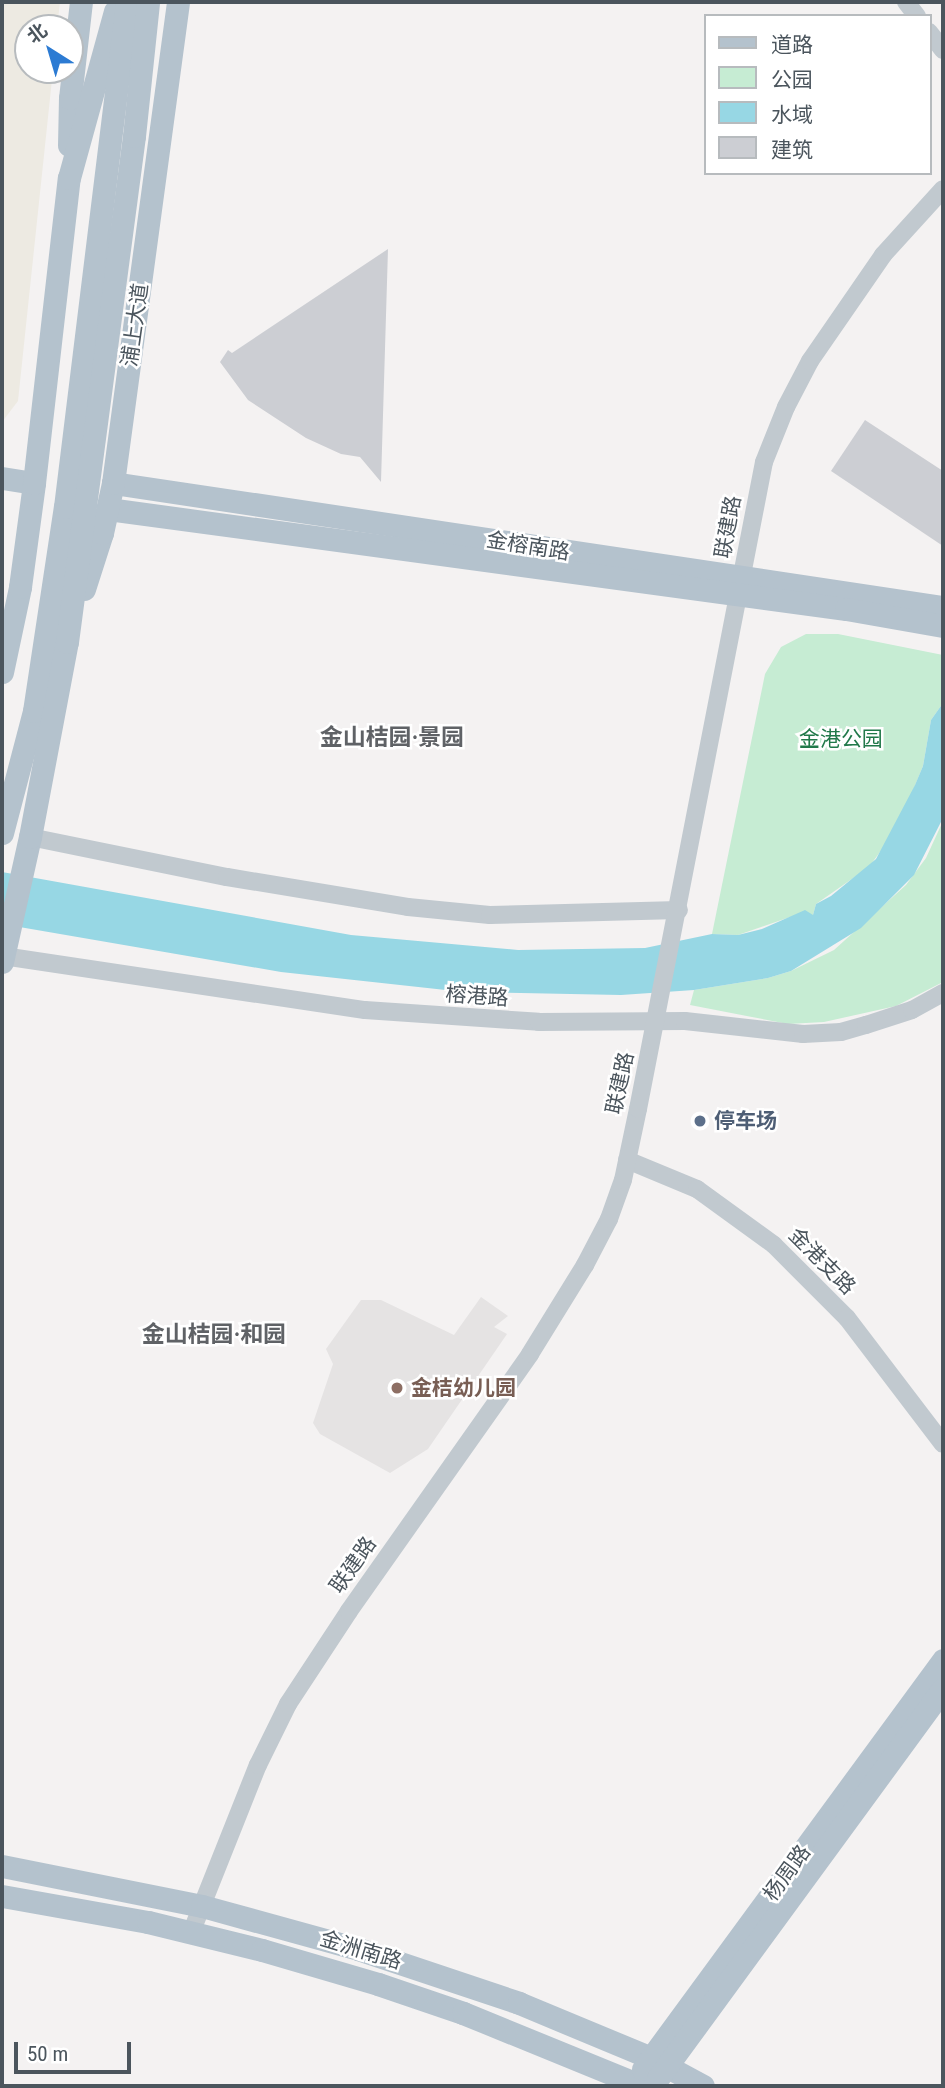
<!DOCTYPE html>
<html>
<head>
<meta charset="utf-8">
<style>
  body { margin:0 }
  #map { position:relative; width:945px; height:2088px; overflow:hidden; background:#f4f2f2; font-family:"Roboto Condensed","Noto Sans SC",sans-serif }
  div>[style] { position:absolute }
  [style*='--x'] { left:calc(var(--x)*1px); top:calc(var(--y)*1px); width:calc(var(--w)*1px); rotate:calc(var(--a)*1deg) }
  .commercial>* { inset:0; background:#edeae2 }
  .education>* { inset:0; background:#e5e3e3 }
  .green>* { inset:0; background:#c6ecd3 }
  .water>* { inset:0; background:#97d7e4 }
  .building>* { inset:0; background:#ccced3 }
  .minor>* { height:18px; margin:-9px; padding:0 9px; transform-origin:9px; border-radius:9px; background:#c1c9cf }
  .major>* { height:23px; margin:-11.5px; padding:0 11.5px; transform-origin:11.5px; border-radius:11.5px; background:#b4c2cd }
  .dots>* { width:19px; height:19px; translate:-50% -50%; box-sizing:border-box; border:4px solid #fff; border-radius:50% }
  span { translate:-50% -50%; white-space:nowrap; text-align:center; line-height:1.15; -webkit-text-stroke:5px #fff; paint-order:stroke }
  .street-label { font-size:21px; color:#4b555d }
  .park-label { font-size:21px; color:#21794a }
  .service-label { font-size:21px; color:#4e5e75; font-weight:700 }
  .left { translate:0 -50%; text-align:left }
  .education-label { font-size:21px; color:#785e54; font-weight:700 }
  .neighbourhood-label { font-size:23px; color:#5f6266; font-weight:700 }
  .frame { position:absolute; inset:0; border:4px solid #4b555d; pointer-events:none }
  .legend { position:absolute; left:704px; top:14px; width:228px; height:161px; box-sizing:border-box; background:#fff; border:2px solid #b7bbbe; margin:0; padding:9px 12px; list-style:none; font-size:21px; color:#4b555d }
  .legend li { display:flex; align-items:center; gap:14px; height:35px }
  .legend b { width:35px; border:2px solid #b7bbbe }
  .north { position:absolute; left:14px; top:14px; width:70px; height:70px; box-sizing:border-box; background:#fff; border:2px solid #b7bbbe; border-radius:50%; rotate:323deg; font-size:19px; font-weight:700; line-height:28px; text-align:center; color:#4b555d }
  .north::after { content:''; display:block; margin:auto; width:24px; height:32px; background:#2c7bd3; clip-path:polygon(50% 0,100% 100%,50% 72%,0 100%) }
  .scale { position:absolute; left:14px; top:2042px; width:117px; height:32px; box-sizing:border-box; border:4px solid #4b555d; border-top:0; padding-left:9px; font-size:21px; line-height:24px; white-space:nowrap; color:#4b555d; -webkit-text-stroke:5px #fff; paint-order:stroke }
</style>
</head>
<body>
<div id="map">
  <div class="commercial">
    <i style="clip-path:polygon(2px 2px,60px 2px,57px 28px,28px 28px,28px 70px,53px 70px,18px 401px,2px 422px)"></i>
  </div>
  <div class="education">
    <i style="clip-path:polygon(481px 1297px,508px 1316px,494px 1327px,507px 1334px,428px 1449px,390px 1473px,320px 1434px,313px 1423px,333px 1364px,326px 1349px,361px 1300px,381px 1300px,454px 1335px)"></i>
  </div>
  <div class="green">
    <i style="clip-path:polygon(806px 634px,838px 634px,943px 655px,943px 703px,931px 720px,923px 766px,911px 795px,888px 841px,869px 867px,816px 904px,813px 915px,790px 917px,738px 935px,712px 934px,765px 674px,781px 647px)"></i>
    <i style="clip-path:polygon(943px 821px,943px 982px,896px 1006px,824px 1022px,788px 1024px,690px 1005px,694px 990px,768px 978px,791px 971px,834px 950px,906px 885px,926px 858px)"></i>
  </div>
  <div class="water">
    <i style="clip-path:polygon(943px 703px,943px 818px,914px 875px,861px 928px,791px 971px,768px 978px,694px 990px,621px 995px,464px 992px,281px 972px,2px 924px,2px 872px,351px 935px,518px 950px,645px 948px,712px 934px,738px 935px,762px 929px,805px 910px,813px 915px,816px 904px,831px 896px,876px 859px,915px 785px,923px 766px,931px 720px)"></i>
  </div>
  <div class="building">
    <i style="clip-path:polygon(388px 249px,381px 482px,360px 457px,341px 454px,306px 438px,248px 400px,220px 362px,228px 350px,232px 353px)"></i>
    <i style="clip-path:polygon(865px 420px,943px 471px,943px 546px,831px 471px)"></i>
  </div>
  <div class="minor">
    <i style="--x:906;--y:2;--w:18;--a:52"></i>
    <i style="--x:929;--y:32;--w:23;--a:52"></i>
    <i style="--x:30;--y:837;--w:201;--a:11.5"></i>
    <i style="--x:227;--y:877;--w:183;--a:9.4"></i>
    <i style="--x:408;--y:907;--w:82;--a:5.6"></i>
    <i style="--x:490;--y:915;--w:189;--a:-1.5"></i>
    <i style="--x:3;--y:956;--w:366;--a:8.5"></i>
    <i style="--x:365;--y:1010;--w:174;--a:3.9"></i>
    <i style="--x:539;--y:1022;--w:146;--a:-0.4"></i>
    <i style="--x:685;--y:1021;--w:119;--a:6.3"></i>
    <i style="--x:803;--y:1034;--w:38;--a:-3"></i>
    <i style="--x:841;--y:1032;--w:26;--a:-16"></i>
    <i style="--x:866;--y:1025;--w:48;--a:-18.1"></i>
    <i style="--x:912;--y:1010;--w:35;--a:-29"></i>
    <i style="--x:627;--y:1160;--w:76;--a:22.5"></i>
    <i style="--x:697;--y:1189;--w:95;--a:36"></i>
    <i style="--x:774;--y:1245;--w:103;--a:45"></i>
    <i style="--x:847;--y:1318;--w:158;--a:52.7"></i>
    <i style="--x:191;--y:1933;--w:181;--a:-68.3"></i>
    <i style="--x:258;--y:1765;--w:68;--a:-63.8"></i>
    <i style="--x:288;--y:1704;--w:111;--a:-56.7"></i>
    <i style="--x:349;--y:1611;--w:314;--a:-54.8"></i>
    <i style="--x:530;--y:1354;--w:105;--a:-58.3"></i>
    <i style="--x:585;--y:1265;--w:52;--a:-62.4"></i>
    <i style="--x:609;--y:1219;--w:41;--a:-70.3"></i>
    <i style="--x:623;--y:1180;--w:73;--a:-78.1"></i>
    <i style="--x:638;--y:1109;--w:659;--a:-78.98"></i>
    <i style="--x:764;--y:462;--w:59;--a:-68.2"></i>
    <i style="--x:786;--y:407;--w:52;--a:-62.4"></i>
    <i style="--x:810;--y:361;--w:129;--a:-55.4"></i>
    <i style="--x:883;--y:255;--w:89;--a:-47.7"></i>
  </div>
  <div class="major">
    <i style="--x:69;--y:145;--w:47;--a:-88.8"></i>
    <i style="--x:70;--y:98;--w:97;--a:-83.5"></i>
    <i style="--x:2;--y:478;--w:32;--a:9"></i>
    <i style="--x:113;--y:483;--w:839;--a:8.5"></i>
    <i style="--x:108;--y:509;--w:745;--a:7.72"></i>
    <i style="--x:846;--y:609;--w:98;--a:9.9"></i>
    <i style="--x:84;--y:589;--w:59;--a:-72.2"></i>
    <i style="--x:102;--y:533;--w:51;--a:-77.6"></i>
    <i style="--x:113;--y:483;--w:485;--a:-82.3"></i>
    <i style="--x:2;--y:672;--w:87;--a:-78"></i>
    <i style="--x:20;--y:587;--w:105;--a:-82.3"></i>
    <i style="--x:34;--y:483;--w:307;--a:-83.5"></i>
    <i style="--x:69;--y:178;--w:173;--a:-74.6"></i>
    <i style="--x:2;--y:833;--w:126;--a:-75.3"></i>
    <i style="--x:34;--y:711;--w:206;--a:-81.4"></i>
    <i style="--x:65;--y:507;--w:509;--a:-83"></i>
    <i style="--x:2;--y:962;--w:128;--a:-77.4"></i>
    <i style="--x:30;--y:837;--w:198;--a:-79.3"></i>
    <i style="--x:67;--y:642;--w:510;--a:-82.46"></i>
    <i style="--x:134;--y:136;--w:135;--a:-84"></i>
    <i style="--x:2;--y:1866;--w:204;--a:11.3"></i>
    <i style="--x:202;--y:1906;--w:162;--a:15.4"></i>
    <i style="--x:358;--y:1949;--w:170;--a:18.5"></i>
    <i style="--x:519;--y:2003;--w:143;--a:22.6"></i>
    <i style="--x:651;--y:2058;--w:59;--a:28.3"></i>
    <i style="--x:2;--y:1896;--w:148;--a:10.1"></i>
    <i style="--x:148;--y:1922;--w:117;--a:13.8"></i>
    <i style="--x:262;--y:1950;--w:121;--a:16.3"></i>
    <i style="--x:378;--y:1984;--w:90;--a:18.8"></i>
    <i style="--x:463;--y:2013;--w:193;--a:22.2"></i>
    <i style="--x:643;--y:2069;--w:507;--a:-53.74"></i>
    <i style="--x:658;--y:2078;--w:482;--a:-53.8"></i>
  </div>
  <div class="dots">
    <i style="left:700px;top:1121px;background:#5c6f8a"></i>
    <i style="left:397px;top:1388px;background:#8d6e63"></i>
  </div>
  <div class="street-label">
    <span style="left:135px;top:325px;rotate:-82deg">浦上大道</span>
    <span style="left:728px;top:527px;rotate:-80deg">联建路</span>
    <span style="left:528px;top:546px;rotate:9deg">金榕南路</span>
    <span style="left:477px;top:996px;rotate:4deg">榕港路</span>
    <span style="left:620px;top:1083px;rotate:-78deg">联建路</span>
    <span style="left:822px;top:1261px;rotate:45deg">金港支路</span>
    <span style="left:353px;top:1565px;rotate:-55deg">联建路</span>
    <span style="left:787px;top:1873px;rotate:-54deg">杨周路</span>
    <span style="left:361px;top:1950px;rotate:17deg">金洲南路</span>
  </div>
  <div class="park-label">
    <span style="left:841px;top:739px">金港公园</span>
  </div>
  <div class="service-label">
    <span class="left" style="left:714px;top:1121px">停车场</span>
  </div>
  <div class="education-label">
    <span class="left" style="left:411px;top:1388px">金桔幼儿园</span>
  </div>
  <div class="neighbourhood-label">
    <span style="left:392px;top:738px">金山桔园·景园</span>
    <span style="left:214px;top:1335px">金山桔园·和园</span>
  </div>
  <div class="frame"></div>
  <ul class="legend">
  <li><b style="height:9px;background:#b4c2cd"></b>道路</li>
  <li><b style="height:19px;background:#c6ecd3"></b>公园</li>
  <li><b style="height:19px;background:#97d7e4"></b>水域</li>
  <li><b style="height:19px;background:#ccced3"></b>建筑</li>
  </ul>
  <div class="north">北</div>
  <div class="scale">50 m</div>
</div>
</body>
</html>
